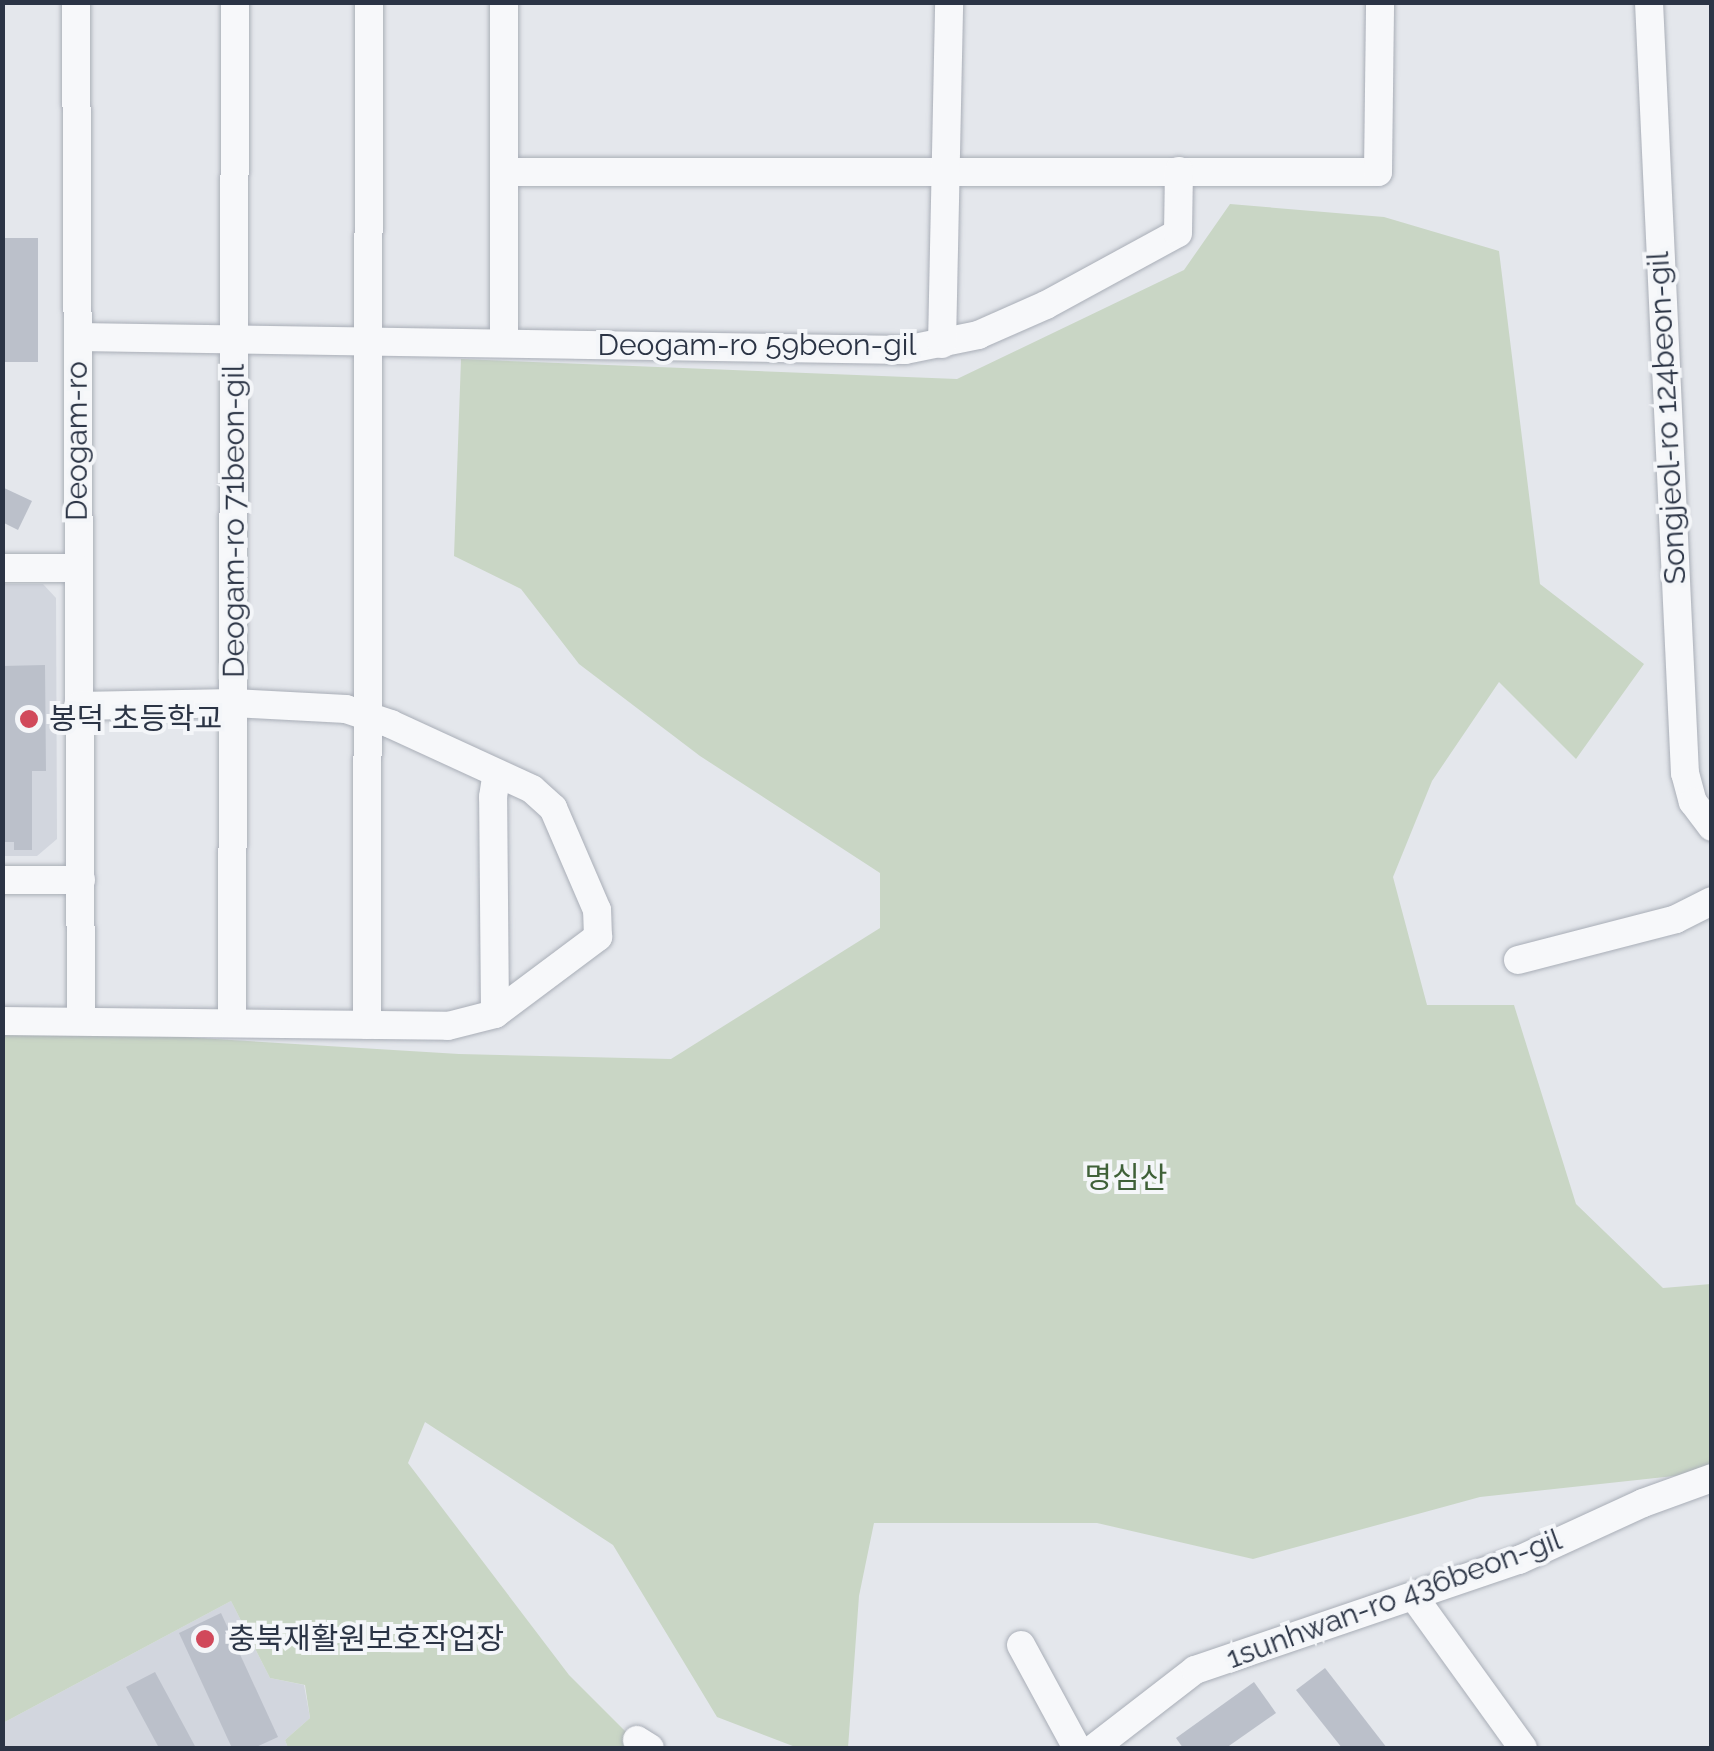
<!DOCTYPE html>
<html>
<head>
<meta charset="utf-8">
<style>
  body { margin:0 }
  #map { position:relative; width:1714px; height:1751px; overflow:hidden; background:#e4e7ec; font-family:Raleway,"Noto Sans KR",sans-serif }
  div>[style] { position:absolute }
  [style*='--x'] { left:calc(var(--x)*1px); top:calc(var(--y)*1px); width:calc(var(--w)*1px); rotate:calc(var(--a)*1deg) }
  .built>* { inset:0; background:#d2d6de }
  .green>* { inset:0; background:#c9d6c5 }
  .building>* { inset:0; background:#bbc0ca; transform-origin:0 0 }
  .roads { filter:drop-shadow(0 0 2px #a9aeb7) drop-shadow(0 0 2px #a9aeb7) }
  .minor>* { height:28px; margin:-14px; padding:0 14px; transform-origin:14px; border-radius:14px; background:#f7f8fa }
  .dots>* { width:28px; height:28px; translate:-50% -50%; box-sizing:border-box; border:5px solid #f4f6f9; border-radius:50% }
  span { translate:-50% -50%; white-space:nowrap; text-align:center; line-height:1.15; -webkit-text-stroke:8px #f4f6f9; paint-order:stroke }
  .street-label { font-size:30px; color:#2b3445 }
  .poi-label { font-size:30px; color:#2b3445 }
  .left { translate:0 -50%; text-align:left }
  .park-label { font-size:30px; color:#3f6138 }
  .frame { position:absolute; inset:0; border:5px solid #2b3445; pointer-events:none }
</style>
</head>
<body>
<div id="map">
  <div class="built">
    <i style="clip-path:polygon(2px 584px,43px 584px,56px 598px,57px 839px,37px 856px,3px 856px)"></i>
    <i style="clip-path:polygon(231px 1601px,270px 1678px,304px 1685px,310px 1718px,285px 1740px,288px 1748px,3px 1748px,3px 1723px)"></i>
  </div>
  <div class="green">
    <i style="clip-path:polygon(1230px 204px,1384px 217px,1499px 251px,1540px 584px,1644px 664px,1576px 759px,1499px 682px,1432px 781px,1393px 877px,1427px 1005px,1514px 1005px,1576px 1204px,1663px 1288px,1711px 1284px,1711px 1472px,1480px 1497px,1253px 1559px,1097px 1523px,874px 1523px,859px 1596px,848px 1748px,798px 1748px,717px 1717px,613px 1545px,425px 1422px,408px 1463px,569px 1675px,642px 1748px,288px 1748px,285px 1740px,310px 1718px,305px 1685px,270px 1678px,231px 1601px,3px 1723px,2px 1026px,459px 1054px,671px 1059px,880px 928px,880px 873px,700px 756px,579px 664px,521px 589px,454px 556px,461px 359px,957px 379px,1184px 270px)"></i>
  </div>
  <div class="building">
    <i style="left:2px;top:238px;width:36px;height:124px"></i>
    <i style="clip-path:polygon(2px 487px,32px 501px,18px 530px,2px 522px)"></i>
    <i style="clip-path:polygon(45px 665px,46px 771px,32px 771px,32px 850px,14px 850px,14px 842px,4px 842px,2px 666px)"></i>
    <i style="clip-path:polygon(221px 1613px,278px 1737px,254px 1748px,232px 1748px,179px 1633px)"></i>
    <i style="clip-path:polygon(1325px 1668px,1387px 1748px,1342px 1748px,1296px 1690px)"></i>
    <i style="clip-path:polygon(155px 1672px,196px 1748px,159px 1748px,126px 1687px)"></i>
    <i style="clip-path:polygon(1254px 1682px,1276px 1713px,1226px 1748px,1183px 1748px,1176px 1738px)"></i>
  </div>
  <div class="roads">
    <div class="minor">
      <i style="--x:76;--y:2;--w:1019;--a:89.72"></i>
      <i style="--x:504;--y:2;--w:341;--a:90"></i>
      <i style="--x:1649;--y:2;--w:772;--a:87.33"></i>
      <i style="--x:1685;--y:773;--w:30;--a:75"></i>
      <i style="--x:1693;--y:802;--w:31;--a:53"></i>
      <i style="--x:504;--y:172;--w:874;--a:0"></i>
      <i style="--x:1378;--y:172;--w:170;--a:-89.3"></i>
      <i style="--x:78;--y:337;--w:827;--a:0.9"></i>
      <i style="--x:905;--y:350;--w:75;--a:-11.6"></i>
      <i style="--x:978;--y:335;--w:74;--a:-23.8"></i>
      <i style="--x:1046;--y:305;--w:150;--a:-28.6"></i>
      <i style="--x:1178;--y:233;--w:62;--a:-89.1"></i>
      <i style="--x:942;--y:344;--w:342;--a:-88.8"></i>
      <i style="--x:2;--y:568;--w:74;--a:0"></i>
      <i style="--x:2;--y:880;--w:79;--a:0"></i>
      <i style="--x:1518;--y:960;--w:163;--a:-14.5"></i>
      <i style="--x:1676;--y:919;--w:40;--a:-26.6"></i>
      <i style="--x:495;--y:1014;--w:217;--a:-90.5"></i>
      <i style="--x:493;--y:797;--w:24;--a:-81"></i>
      <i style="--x:2;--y:1021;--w:446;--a:0.6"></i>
      <i style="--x:448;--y:1026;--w:49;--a:-14.3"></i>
      <i style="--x:495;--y:1014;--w:129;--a:-36.8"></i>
      <i style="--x:598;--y:937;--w:27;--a:-92"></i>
      <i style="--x:597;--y:910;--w:111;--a:-113.3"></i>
      <i style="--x:553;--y:808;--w:28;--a:-138"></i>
      <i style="--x:532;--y:789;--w:155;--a:-155.3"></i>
      <i style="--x:391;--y:724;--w:47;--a:-161.6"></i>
      <i style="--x:346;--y:709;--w:113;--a:-177"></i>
      <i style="--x:233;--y:703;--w:155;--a:178.9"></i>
      <i style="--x:232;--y:1023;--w:1021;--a:-89.83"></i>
      <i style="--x:367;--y:1025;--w:1023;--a:-89.89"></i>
      <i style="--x:1414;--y:1597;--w:186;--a:54.2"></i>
      <i style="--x:1021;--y:1645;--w:117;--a:61.5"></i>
      <i style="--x:637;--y:1740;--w:15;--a:32"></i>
      <i style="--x:1094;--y:1748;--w:128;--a:-37.7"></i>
      <i style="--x:1195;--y:1670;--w:342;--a:-18.8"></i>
      <i style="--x:1519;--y:1560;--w:136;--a:-24.7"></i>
      <i style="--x:1643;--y:1503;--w:73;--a:-19.9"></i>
    </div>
  </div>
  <div class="dots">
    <i style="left:29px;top:719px;background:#d1495b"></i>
    <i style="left:205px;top:1639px;background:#d1495b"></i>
  </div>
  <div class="street-label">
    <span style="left:757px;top:345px">Deogam-ro 59beon-gil</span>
    <span style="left:1667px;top:418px;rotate:-93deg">Songjeol-ro 124beon-gil</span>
    <span style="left:77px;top:441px;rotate:-90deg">Deogam-ro</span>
    <span style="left:234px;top:521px;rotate:-90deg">Deogam-ro 71beon-gil</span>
    <span style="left:1394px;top:1599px;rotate:-20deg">1sunhwan-ro 436beon-gil</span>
  </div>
  <div class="poi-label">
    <span class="left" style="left:49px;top:719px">봉덕 초등학교</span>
    <span class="left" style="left:228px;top:1639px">충북재활원보호작업장</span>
  </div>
  <div class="park-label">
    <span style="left:1126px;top:1178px">명심산</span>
  </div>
  <div class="frame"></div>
</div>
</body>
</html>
